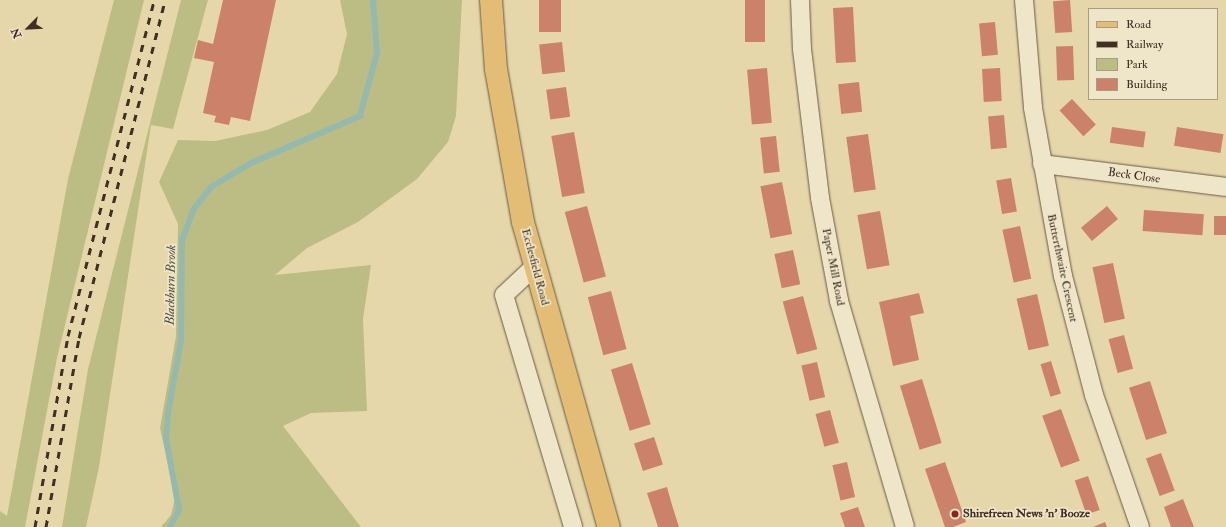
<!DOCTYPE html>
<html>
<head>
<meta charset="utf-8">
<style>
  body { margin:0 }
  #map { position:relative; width:1226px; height:527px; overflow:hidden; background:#e6d7aa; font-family:"IM FELL Double Pica",serif }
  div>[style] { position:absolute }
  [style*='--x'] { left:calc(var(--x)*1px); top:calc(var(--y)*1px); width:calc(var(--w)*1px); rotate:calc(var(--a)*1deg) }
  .green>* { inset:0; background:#bbbd85 }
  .stream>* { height:5.5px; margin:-2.75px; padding:0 2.75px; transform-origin:2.75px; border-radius:2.75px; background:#96b9ad }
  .building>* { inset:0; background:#cc816a; transform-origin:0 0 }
  .roads { filter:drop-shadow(0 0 1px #695946) drop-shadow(0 0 1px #695946) }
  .minor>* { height:18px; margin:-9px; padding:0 9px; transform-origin:9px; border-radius:9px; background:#efe5c8 }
  .major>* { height:22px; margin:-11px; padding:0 11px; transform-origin:11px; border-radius:11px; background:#e3bc75 }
  .rail>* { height:3px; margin-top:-1.5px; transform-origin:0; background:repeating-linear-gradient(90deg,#3f2f25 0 7px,transparent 0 14px) }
  .dots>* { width:11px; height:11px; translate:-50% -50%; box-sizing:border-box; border:2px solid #efe5c8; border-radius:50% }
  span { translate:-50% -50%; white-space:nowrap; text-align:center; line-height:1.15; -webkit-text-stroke:3.5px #efe5c8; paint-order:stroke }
  .street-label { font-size:12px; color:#3f2f25 }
  .poi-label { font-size:12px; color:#3f2f25; font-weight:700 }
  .left { translate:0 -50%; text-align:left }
  .water-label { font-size:13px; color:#504b40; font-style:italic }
  .legend { position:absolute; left:1088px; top:8px; width:130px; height:92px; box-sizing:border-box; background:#efe5c8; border:1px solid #a99c87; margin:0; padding:5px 7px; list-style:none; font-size:12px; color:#3f2f25 }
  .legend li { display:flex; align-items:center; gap:8px; height:20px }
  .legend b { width:20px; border:1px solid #a99c87 }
  .north { position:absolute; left:8px; top:8px; width:40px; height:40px; -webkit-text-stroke:3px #efe5c8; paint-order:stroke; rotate:246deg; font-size:11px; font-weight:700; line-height:16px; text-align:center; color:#3f2f25 }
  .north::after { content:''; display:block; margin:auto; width:14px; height:18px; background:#3f2f25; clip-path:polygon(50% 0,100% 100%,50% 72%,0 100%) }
</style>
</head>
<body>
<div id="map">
  <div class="green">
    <i style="clip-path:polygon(114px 0,144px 0,57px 358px,25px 527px,0 527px,0 511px,7px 516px,68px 179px)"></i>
    <i style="clip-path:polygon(181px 0,208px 0,173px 129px,151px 125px,99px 467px,86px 527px,62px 527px,88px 369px)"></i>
    <i style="clip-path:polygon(340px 0,462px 0,456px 116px,448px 142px,417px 179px,358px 222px,307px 248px,275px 275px,371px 265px,363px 319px,367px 411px,311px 413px,283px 426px,361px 527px,161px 527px,171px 515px,175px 498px,160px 428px,176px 336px,178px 224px,159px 182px,178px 140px,215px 141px,267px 130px,310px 112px,337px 74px,347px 34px)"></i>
  </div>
  <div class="stream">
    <i style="--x:170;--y:527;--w:19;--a:-62"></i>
    <i style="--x:179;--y:510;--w:73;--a:-100.2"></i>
    <i style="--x:166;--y:438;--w:25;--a:-85"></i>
    <i style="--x:168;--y:413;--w:73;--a:-79.8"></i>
    <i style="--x:181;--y:341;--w:101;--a:-89.4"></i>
    <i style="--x:182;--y:240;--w:33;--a:-69"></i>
    <i style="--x:194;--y:209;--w:28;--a:-52"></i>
    <i style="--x:211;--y:187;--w:47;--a:-31"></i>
    <i style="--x:251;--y:163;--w:119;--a:-23.3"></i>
    <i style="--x:360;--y:116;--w:65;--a:-74.9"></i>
    <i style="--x:377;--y:53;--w:53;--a:-94.3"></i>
  </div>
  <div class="building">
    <i style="clip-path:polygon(223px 0,276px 0,250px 121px,231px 117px,229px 125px,214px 122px,216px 116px,203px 113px,214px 62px,194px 58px,198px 40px,213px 44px)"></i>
    <i style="left:539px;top:0;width:22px;height:32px"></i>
    <i style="left:745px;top:0;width:20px;height:42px"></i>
    <i style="left:1070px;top:0;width:32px;height:17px;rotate:86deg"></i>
    <i style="left:853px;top:7px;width:55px;height:20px;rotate:87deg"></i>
    <i style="left:995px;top:22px;width:33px;height:16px;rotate:85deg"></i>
    <i style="left:562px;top:42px;width:30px;height:23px;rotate:84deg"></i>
    <i style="left:1073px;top:46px;width:34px;height:17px;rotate:88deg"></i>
    <i style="left:767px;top:68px;width:55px;height:20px;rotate:85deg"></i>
    <i style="left:1000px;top:68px;width:33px;height:18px;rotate:87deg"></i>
    <i style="left:859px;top:82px;width:30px;height:21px;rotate:84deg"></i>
    <i style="left:566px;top:87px;width:30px;height:20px;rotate:82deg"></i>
    <i style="left:1072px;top:99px;width:35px;height:17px;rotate:47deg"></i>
    <i style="left:1004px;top:115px;width:33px;height:16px;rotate:85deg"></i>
    <i style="left:1112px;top:127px;width:34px;height:16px;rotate:8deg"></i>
    <i style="left:1177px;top:127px;width:47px;height:19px;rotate:9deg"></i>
    <i style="left:574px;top:132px;width:62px;height:23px;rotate:80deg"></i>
    <i style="left:868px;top:134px;width:56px;height:22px;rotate:82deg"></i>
    <i style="left:776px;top:136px;width:36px;height:16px;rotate:84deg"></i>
    <i style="left:1011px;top:178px;width:34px;height:15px;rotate:80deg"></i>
    <i style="left:782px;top:182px;width:53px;height:22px;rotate:79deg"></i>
    <i style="left:587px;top:206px;width:73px;height:23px;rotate:75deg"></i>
    <i style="left:1107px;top:206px;width:17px;height:34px;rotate:50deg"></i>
    <i style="left:1144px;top:210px;width:60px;height:21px;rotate:4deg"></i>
    <i style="left:880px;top:211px;width:55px;height:23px;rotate:80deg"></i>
    <i style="left:1214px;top:216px;width:12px;height:19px"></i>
    <i style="left:1020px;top:226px;width:54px;height:18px;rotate:78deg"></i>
    <i style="left:793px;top:250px;width:35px;height:19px;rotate:78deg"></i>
    <i style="left:1113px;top:263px;width:57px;height:21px;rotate:78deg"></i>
    <i style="left:611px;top:291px;width:60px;height:24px;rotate:75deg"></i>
    <i style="clip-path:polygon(919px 293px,924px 313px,910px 316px,919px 360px,893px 366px,879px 302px)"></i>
    <i style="left:1037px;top:294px;width:53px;height:21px;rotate:77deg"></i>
    <i style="left:803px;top:296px;width:55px;height:21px;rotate:75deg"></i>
    <i style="left:1124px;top:335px;width:35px;height:16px;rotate:75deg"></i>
    <i style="left:1051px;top:361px;width:34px;height:11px;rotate:73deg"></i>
    <i style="left:817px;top:362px;width:36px;height:16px;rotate:77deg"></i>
    <i style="left:632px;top:363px;width:64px;height:22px;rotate:73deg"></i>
    <i style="left:922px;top:379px;width:67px;height:23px;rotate:73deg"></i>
    <i style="left:1150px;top:381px;width:55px;height:22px;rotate:72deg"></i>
    <i style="left:1061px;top:409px;width:55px;height:20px;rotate:70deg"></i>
    <i style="left:830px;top:410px;width:34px;height:15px;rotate:75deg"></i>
    <i style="left:654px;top:437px;width:29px;height:21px;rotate:72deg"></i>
    <i style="left:1161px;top:453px;width:40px;height:16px;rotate:70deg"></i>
    <i style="left:847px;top:462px;width:36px;height:15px;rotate:77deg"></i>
    <i style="clip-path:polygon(945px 462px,966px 522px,953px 527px,945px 527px,925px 469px)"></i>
    <i style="left:1088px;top:476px;width:36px;height:14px;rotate:71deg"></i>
    <i style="clip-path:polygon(667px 487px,672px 505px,679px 527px,658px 527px,647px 493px)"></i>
    <i style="clip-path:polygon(1183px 499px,1194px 527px,1171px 527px,1164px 507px)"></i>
    <i style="clip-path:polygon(858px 507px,865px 527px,845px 527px,840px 513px)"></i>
    <i style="clip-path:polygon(1105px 522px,1107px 527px,1093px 527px)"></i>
  </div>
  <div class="roads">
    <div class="minor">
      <i style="--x:800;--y:0;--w:49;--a:87.7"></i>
      <i style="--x:802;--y:49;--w:150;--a:83.1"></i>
      <i style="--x:820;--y:198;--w:105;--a:79.5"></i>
      <i style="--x:839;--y:301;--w:235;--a:73.7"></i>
      <i style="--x:1024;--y:0;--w:108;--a:85.2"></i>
      <i style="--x:1033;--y:108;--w:171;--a:79.9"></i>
      <i style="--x:1063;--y:276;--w:123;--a:75.4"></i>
      <i style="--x:1094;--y:395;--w:140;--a:70.8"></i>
      <i style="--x:1042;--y:164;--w:185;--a:7.1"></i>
      <i style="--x:535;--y:266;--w:42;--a:136.9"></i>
      <i style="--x:504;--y:295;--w:242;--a:73.4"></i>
    </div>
    <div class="major">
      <i style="--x:491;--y:0;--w:69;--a:85.9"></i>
      <i style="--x:496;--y:69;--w:155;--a:80"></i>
      <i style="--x:523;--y:222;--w:317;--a:74.3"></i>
    </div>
  </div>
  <div class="rail">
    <i style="--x:35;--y:527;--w:194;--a:-80.2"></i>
    <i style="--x:68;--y:336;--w:347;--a:-75.6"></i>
    <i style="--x:46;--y:527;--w:192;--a:-80.1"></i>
    <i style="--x:79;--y:338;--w:349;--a:-75.7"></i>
  </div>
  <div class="dots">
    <i style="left:955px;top:514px;background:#8f2418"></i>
  </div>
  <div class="street-label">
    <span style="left:1134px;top:176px;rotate:8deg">Beck Close</span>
    <span style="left:535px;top:267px;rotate:75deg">Ecclesfield Road</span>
    <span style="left:833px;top:267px;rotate:79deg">Paper Mill Road</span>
    <span style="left:1062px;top:268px;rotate:78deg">Butterthwaite Crescent</span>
  </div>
  <div class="poi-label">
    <span class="left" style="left:963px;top:514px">Shirefreen News 'n' Booze</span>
  </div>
  <div class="water-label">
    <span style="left:171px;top:285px;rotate:-89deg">Blackburn Brook</span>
  </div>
  <ul class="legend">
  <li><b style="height:5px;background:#e3bc75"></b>Road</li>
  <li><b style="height:5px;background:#3f2f25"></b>Railway</li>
  <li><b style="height:11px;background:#bbbd85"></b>Park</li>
  <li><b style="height:11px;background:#cc816a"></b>Building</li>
  </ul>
  <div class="north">N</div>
</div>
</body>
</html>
